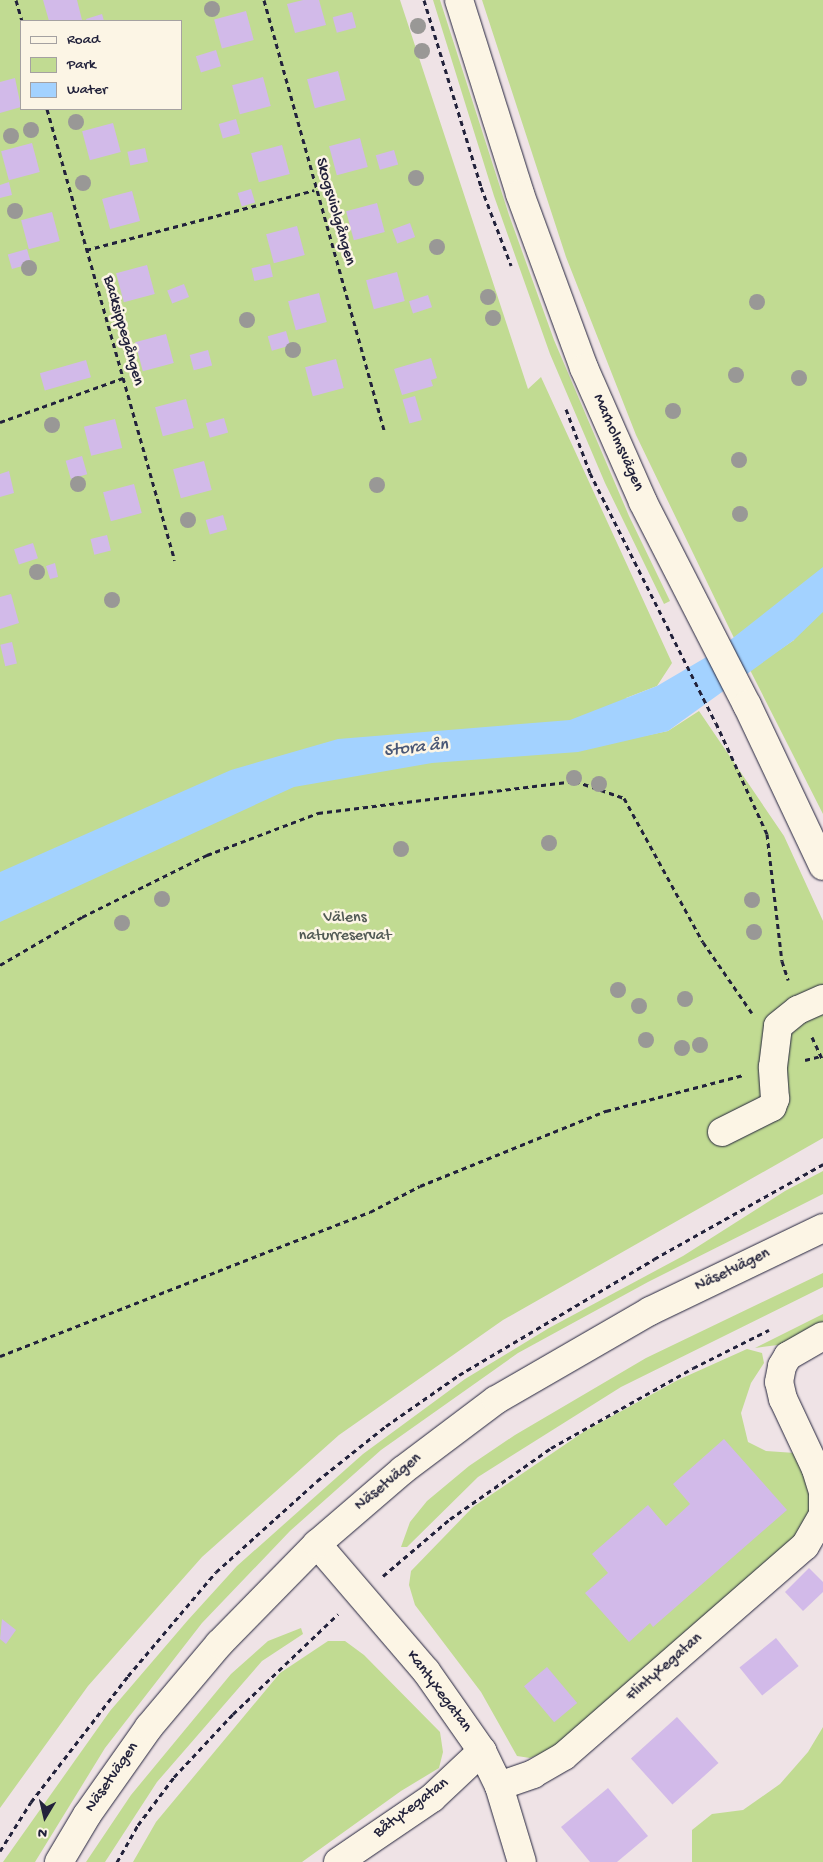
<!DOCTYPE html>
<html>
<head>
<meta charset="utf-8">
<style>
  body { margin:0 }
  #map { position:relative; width:823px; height:1862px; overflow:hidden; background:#efe3e6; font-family:"Gochi Hand",sans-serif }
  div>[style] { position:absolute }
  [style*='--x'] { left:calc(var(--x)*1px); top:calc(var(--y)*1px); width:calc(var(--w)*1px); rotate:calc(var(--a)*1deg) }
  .green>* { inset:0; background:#c1db92 }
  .water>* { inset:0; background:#a3d2ff }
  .building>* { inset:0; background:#d2bae9; transform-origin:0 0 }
  .path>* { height:3px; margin-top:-1.5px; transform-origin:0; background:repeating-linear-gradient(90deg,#22223b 0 5px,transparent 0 9px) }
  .roads { filter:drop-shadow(0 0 1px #22223b) drop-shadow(0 0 1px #22223b) }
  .minor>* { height:28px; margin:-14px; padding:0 14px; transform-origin:14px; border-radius:14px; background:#fcf5e5 }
  .trees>* { width:16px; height:16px; margin:-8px; border-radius:50%; background:#999896 }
  span { translate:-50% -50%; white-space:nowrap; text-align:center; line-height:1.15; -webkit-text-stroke:5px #fcf5e5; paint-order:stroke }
  .street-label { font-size:16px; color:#22223b }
  .park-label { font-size:16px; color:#525a55 }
  .water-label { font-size:18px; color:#495776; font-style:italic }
  .legend { position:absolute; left:20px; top:20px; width:162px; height:90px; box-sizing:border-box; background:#fcf5e5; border:1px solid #a5a1a1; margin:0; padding:6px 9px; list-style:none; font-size:15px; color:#22223b }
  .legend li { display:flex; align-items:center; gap:10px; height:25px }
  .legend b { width:25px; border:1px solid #a5a1a1 }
  .north { position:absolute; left:20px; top:1792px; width:50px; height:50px; -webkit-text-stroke:4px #fcf5e5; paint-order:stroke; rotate:189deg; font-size:14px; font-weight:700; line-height:20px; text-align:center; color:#22223b }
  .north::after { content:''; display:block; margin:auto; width:18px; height:22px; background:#22223b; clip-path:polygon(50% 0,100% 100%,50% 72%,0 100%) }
</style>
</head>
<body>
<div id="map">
  <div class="green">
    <i style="clip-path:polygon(evenodd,0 0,400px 0,528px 389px,541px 377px,672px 663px,657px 686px,626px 698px,639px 737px,668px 731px,699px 711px,784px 836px,823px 921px,823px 1138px,503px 1320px,339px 1435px,202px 1557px,88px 1686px,0 1808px,0 0,21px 21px,181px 21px,181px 109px,21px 109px,21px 21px)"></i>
    <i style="clip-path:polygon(433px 0,440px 0,509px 215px,554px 340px,629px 516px,670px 601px,664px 604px,605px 483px,550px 354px,494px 196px)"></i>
    <i style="clip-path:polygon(482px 0,823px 0,823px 814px,750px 670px,794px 640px,753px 624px,734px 638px,636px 435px,566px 257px)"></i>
    <i style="clip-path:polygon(823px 1171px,823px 1194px,648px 1282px,518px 1353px,381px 1450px,290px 1531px,202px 1623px,105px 1748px,35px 1862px,3px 1862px,110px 1711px,188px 1620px,237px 1566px,363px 1454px,465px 1379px,549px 1328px,683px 1256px,785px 1191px)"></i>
    <i style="clip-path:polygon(823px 1273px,823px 1287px,621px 1387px,478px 1477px,407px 1547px,401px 1547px,410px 1522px,427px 1501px,469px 1466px,515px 1435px,646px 1358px)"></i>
    <i style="clip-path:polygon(823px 1314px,823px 1328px,793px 1343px,755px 1348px)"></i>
    <i style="clip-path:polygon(747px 1349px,762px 1353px,764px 1363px,751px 1383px,741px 1413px,748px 1442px,766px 1451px,795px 1453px,807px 1479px,812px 1501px,809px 1519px,783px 1556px,561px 1746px,530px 1758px,517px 1756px,481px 1692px,415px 1605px,409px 1585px,411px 1571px,473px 1507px,585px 1431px,678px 1380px)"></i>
    <i style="clip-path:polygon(301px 1628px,303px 1634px,262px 1661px,157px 1782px,105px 1862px,86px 1862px,131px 1795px,231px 1674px,268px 1641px)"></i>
    <i style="clip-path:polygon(328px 1641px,345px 1641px,364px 1655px,440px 1732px,443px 1752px,439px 1768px,401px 1791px,302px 1862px,133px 1862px,156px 1822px,280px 1673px)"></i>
    <i style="clip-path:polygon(823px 1727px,823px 1862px,692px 1862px,692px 1830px,712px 1814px,743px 1810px,780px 1784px,808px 1752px)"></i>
  </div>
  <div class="water">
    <i style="clip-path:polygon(823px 567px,823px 612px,794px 640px,668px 731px,578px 752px,432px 763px,294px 787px,0 922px,0 872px,231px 770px,338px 739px,570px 720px,657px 686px,715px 652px)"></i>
  </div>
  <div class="building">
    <i style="clip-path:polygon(43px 0,77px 0,82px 20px,49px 21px)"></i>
    <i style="clip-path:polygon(303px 0,319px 0,326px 25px,295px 33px,287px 4px)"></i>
    <i style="left:246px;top:11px;width:30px;height:33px;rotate:75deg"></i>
    <i style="left:352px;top:12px;width:16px;height:20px;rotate:75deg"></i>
    <i style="clip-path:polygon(102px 14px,104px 21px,87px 21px,86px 19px)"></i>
    <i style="left:216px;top:50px;width:17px;height:21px;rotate:73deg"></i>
    <i style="left:338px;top:71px;width:30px;height:32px;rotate:75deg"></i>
    <i style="left:263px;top:77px;width:30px;height:32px;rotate:75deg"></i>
    <i style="clip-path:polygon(15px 78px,21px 107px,0 113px,0 82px)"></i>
    <i style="left:236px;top:119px;width:15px;height:18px;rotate:74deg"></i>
    <i style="left:113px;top:123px;width:30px;height:32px;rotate:75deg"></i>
    <i style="left:360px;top:138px;width:30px;height:32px;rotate:75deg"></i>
    <i style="left:32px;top:143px;width:30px;height:32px;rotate:75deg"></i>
    <i style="left:282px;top:145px;width:30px;height:32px;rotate:75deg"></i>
    <i style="left:145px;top:148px;width:14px;height:18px;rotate:78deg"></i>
    <i style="left:394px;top:150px;width:15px;height:19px;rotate:74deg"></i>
    <i style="clip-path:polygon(9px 182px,12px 195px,0 198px,0 185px)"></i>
    <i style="left:251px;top:189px;width:14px;height:14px;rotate:73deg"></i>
    <i style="left:132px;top:191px;width:31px;height:31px;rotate:75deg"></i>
    <i style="left:377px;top:203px;width:30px;height:32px;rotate:75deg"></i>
    <i style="left:52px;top:212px;width:30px;height:32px;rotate:75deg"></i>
    <i style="left:410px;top:223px;width:15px;height:19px;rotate:70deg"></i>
    <i style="left:297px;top:226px;width:30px;height:32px;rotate:75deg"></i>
    <i style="left:27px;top:249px;width:15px;height:20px;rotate:74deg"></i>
    <i style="left:270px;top:264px;width:13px;height:19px;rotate:77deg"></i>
    <i style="left:147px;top:265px;width:30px;height:32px;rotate:75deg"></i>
    <i style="left:397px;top:272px;width:30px;height:32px;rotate:75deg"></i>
    <i style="left:184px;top:284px;width:14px;height:18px;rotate:69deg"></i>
    <i style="left:319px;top:293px;width:30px;height:32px;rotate:75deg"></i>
    <i style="left:428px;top:295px;width:13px;height:20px;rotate:72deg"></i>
    <i style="left:286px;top:331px;width:15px;height:19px;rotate:74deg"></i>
    <i style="left:166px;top:334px;width:30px;height:32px;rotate:75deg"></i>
    <i style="left:208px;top:350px;width:16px;height:19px;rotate:75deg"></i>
    <i style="clip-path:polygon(431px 358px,437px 378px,431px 380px,433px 386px,402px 395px,394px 369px)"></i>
    <i style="left:336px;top:359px;width:30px;height:32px;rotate:75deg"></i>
    <i style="left:86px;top:360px;width:18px;height:48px;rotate:74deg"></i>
    <i style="left:415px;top:396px;width:25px;height:13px;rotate:74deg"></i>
    <i style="left:186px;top:399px;width:30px;height:32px;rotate:75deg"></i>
    <i style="left:224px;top:418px;width:15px;height:19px;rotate:74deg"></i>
    <i style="left:115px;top:419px;width:30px;height:32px;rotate:76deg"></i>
    <i style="left:82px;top:456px;width:19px;height:17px;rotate:74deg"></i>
    <i style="left:204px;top:461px;width:30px;height:32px;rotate:75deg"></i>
    <i style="clip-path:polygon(9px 471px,14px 493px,0 497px,0 474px)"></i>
    <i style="left:134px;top:484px;width:30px;height:32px;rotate:75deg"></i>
    <i style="left:223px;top:515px;width:15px;height:18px;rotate:74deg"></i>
    <i style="left:107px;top:535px;width:16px;height:17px;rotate:76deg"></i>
    <i style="left:33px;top:543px;width:16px;height:20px;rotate:72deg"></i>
    <i style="clip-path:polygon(55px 563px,58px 577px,50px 579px,46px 566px)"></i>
    <i style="clip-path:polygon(11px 594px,19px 623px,0 629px,0 597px)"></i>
    <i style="left:12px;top:642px;width:22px;height:12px;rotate:77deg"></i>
    <i style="clip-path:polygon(724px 1439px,787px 1510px,653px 1627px,650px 1623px,629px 1642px,585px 1593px,608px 1573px,592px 1554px,648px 1505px,666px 1526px,690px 1504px,673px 1484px)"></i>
    <i style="clip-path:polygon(809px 1568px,823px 1582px,823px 1592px,803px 1611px,785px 1592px)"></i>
    <i style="clip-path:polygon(2px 1619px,16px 1630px,6px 1644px,0 1639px)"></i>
    <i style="left:776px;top:1638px;width:36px;height:47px;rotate:51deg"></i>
    <i style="left:547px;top:1667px;width:47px;height:30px;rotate:50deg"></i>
    <i style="left:677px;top:1717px;width:62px;height:62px;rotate:48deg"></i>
    <i style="clip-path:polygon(608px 1788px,648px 1836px,617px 1862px,590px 1862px,561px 1827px)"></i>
  </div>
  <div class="path">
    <i style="--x:16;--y:0;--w:22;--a:74"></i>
    <i style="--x:264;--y:0;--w:446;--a:74.4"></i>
    <i style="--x:424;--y:0;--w:195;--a:73"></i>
    <i style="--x:481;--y:187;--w:84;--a:69"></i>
    <i style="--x:47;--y:109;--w:469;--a:74.2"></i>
    <i style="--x:86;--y:250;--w:236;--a:-14.7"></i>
    <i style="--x:566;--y:409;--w:68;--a:69.4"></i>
    <i style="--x:590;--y:473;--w:280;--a:63.3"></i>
    <i style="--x:716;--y:723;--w:122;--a:65.3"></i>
    <i style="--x:767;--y:834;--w:128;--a:83.3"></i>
    <i style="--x:782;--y:961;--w:20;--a:72"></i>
    <i style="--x:0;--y:422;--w:131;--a:-19.7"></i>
    <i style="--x:0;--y:965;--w:95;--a:-30.3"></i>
    <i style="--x:82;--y:917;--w:140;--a:-26.4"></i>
    <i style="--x:207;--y:855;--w:119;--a:-20.7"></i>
    <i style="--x:318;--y:813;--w:259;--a:-7.1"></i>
    <i style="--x:575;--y:781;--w:52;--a:19.1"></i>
    <i style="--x:624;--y:798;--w:164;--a:61.3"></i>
    <i style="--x:703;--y:942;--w:86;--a:55.4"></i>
    <i style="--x:812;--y:1037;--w:26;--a:65"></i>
    <i style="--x:805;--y:1060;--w:16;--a:-14"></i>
    <i style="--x:0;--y:1356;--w:397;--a:-21.3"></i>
    <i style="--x:370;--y:1212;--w:56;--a:-27.5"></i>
    <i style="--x:420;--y:1186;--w:201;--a:-22"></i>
    <i style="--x:606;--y:1111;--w:142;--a:-14.7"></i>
    <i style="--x:383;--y:1576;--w:88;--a:-40.4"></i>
    <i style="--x:450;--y:1519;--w:123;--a:-35.1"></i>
    <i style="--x:551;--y:1448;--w:163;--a:-29.4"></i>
    <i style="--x:693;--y:1368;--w:85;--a:-26.6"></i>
    <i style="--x:0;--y:1851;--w:58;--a:-57.7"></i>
    <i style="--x:31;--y:1802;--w:159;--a:-52.4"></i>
    <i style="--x:128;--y:1676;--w:136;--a:-49.8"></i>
    <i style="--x:216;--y:1572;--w:136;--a:-42"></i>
    <i style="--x:317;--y:1481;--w:88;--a:-38.6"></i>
    <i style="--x:386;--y:1426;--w:89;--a:-34.9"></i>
    <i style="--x:459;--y:1375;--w:227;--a:-30.7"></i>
    <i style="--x:654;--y:1259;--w:194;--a:-29.3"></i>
    <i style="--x:117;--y:1862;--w:43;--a:-60.4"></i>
    <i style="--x:138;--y:1825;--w:60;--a:-53.1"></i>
    <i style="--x:174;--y:1777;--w:86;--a:-46.9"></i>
    <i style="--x:233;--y:1714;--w:145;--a:-43.6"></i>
  </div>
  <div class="roads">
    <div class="minor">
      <i style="--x:459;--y:0;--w:203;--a:72.5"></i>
      <i style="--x:520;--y:194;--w:185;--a:69.8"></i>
      <i style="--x:584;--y:368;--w:146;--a:66.2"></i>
      <i style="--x:643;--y:502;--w:228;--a:62.9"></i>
      <i style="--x:747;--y:705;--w:178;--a:64.7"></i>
      <i style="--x:722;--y:1132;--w:56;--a:-26.6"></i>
      <i style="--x:772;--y:1107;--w:9;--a:-69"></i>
      <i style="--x:775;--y:1099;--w:32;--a:-94"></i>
      <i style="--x:773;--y:1067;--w:41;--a:-83"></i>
      <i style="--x:778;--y:1026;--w:26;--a:-39"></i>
      <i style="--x:798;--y:1010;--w:27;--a:-24"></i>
      <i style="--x:317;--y:1544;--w:167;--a:49.4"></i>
      <i style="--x:426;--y:1671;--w:98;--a:55"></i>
      <i style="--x:482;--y:1751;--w:39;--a:64"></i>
      <i style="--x:499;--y:1786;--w:79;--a:73.2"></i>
      <i style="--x:499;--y:1786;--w:36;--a:-19"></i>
      <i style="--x:533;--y:1774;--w:36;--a:-30"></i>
      <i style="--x:564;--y:1756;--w:320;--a:-41.1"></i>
      <i style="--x:805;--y:1546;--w:36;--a:-60"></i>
      <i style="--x:823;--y:1515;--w:23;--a:-90"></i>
      <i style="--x:823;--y:1492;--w:24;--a:-107"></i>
      <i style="--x:816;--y:1469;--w:77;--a:-115.2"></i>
      <i style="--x:783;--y:1399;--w:17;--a:-103"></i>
      <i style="--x:779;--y:1382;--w:16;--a:-79"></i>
      <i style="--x:782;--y:1366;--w:12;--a:-59"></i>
      <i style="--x:788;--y:1356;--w:40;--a:-29.7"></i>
      <i style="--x:59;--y:1862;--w:55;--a:-59.2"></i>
      <i style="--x:87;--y:1815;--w:108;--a:-54.8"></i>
      <i style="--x:149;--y:1727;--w:109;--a:-49.9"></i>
      <i style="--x:219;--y:1644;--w:140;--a:-45.6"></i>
      <i style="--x:317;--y:1544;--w:113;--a:-40.7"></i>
      <i style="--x:403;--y:1470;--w:116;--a:-37"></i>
      <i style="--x:496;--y:1400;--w:178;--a:-30"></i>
      <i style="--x:650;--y:1311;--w:192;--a:-25.6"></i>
      <i style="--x:338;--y:1862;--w:114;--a:-34.2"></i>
      <i style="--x:432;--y:1798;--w:69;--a:-43.2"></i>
    </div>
  </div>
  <div class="trees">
    <i style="left:212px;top:9px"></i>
    <i style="left:418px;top:26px"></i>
    <i style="left:422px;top:51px"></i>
    <i style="left:76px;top:122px"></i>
    <i style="left:31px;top:130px"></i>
    <i style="left:11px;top:136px"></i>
    <i style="left:416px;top:178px"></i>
    <i style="left:83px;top:183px"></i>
    <i style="left:15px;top:211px"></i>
    <i style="left:437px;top:247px"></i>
    <i style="left:29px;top:268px"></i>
    <i style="left:488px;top:297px"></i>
    <i style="left:757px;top:302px"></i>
    <i style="left:493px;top:318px"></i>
    <i style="left:247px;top:320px"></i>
    <i style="left:293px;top:350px"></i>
    <i style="left:736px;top:375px"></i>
    <i style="left:799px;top:378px"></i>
    <i style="left:673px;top:411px"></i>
    <i style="left:52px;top:425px"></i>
    <i style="left:739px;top:460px"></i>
    <i style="left:78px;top:484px"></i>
    <i style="left:377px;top:485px"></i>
    <i style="left:740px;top:514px"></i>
    <i style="left:188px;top:520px"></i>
    <i style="left:37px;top:572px"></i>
    <i style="left:112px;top:600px"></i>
    <i style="left:574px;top:778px"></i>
    <i style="left:599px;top:784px"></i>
    <i style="left:549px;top:843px"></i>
    <i style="left:401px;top:849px"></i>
    <i style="left:162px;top:899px"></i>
    <i style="left:752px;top:900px"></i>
    <i style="left:122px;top:923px"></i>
    <i style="left:754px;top:932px"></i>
    <i style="left:618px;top:990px"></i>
    <i style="left:685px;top:999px"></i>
    <i style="left:639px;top:1006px"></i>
    <i style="left:646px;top:1040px"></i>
    <i style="left:700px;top:1045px"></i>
    <i style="left:682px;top:1048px"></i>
  </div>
  <div class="street-label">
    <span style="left:334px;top:212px;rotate:74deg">Skogsviolgången</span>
    <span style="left:122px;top:331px;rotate:74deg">Backsippegången</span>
    <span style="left:617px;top:443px;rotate:66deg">Marholmsvägen</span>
    <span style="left:733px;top:1271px;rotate:-26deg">Näsetvägen</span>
    <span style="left:389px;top:1483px;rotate:-40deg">Näsetvägen</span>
    <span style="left:665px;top:1668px;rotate:-41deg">Flintyxegatan</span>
    <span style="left:438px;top:1692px;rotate:53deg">Kantyxegatan</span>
    <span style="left:113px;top:1778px;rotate:-55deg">Näsetvägen</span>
    <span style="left:412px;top:1809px;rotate:-37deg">Båtyxegatan</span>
  </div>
  <div class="park-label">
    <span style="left:345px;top:928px">Välens<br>naturreservat</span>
  </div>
  <div class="water-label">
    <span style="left:416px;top:749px;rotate:-6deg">Stora ån</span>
  </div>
  <ul class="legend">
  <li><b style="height:6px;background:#fcf5e5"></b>Road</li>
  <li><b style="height:14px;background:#c1db92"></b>Park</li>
  <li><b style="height:14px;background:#a3d2ff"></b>Water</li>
  </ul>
  <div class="north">N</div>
</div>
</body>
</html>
